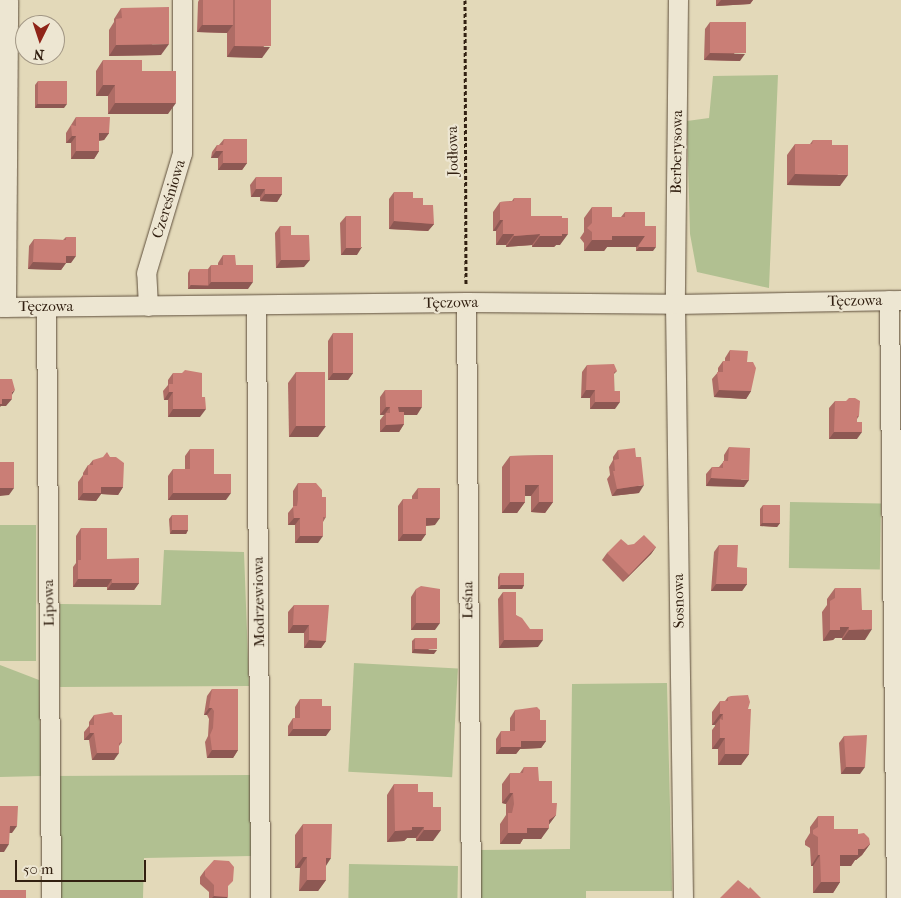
<!DOCTYPE html>
<html>
<head>
<meta charset="utf-8">
<style>
  body { margin:0 }
  #map { position:relative; width:901px; height:898px; overflow:hidden; background:#e3d9b9; font-family:"IM FELL French Canon",serif }
  div>[style] { position:absolute }
  [style*='--x'] { left:calc(var(--x)*1px); top:calc(var(--y)*1px); width:calc(var(--w)*1px); rotate:calc(var(--a)*1deg) }
  .green>* { inset:0; background:#b1c091; transform-origin:0 0 }
  .path>* { height:3px; margin-top:-1.5px; transform-origin:0; background:repeating-linear-gradient(90deg,#322011 0 4px,transparent 0 6.5px) }
  .roads { filter:drop-shadow(0 0 1px #5e4e3b) drop-shadow(0 0 1px #5e4e3b) }
  .street>* { height:19px; margin:-9.5px; padding:0 9.5px; transform-origin:9.5px; border-radius:9.5px; background:#ede6d2 }
  .wall>* { inset:0; background:#ae6c65 }
  .shaded-wall>* { inset:0; background:#8d5853 }
  .building>* { inset:0; background:#ca7e76; transform-origin:0 0 }
  span { translate:-50% -50%; white-space:nowrap; text-align:center; line-height:1.15; -webkit-text-stroke:4.5px #ede6d2; paint-order:stroke }
  .street-label { font-size:15px; color:#322011 }
  .north { position:absolute; left:15px; top:15px; width:50px; height:50px; box-sizing:border-box; background:#ede6d2; border:1px solid #a29785; border-radius:50%; rotate:184deg; font-size:14px; font-weight:700; line-height:20px; text-align:center; color:#322011 }
  .north::after { content:''; display:block; margin:auto; width:18px; height:22px; background:#8f2418; clip-path:polygon(50% 0,100% 100%,50% 72%,0 100%) }
  .scale { position:absolute; left:15px; top:860px; width:131px; height:22px; box-sizing:border-box; border:2px solid #322011; border-top:0; padding-left:6px; font-size:15px; line-height:18px; white-space:nowrap; color:#322011; -webkit-text-stroke:4px #ede6d2; paint-order:stroke }
</style>
</head>
<body>
<div id="map">
  <div class="green">
    <i style="clip-path:polygon(778px 75px,769px 288px,697px 272px,690px 234px,687px 121px,709px 118px,713px 76px)"></i>
    <i style="left:790px;top:502px;width:91px;height:66px;rotate:1deg"></i>
    <i style="left:0;top:525px;width:36px;height:136px"></i>
    <i style="clip-path:polygon(164px 550px,244px 552px,249px 686px,60px 687px,60px 604px,161px 605px)"></i>
    <i style="left:354px;top:663px;width:104px;height:109px;rotate:3deg"></i>
    <i style="clip-path:polygon(0 665px,39px 680px,41px 776px,0 777px)"></i>
    <i style="clip-path:polygon(667px 683px,672px 891px,586px 891px,586px 898px,479px 898px,477px 850px,570px 849px,572px 684px)"></i>
    <i style="clip-path:polygon(250px 775px,251px 856px,144px 858px,143px 898px,51px 898px,51px 776px)"></i>
    <i style="left:349px;top:864px;width:109px;height:34px;rotate:1deg"></i>
  </div>
  <div class="path">
    <i style="--x:465;--y:0;--w:284;--a:89.8"></i>
  </div>
  <div class="roads">
    <div class="street">
      <i style="--x:678;--y:0;--w:304;--a:90.6"></i>
      <i style="--x:675;--y:304;--w:594;--a:89.23"></i>
      <i style="--x:889;--y:300;--w:598;--a:89.33"></i>
      <i style="--x:466;--y:302;--w:596;--a:89.52"></i>
      <i style="--x:148;--y:306;--w:33;--a:-93"></i>
      <i style="--x:146;--y:273;--w:125;--a:-73.3"></i>
      <i style="--x:182;--y:153;--w:153;--a:-90"></i>
      <i style="--x:256;--y:306;--w:592;--a:89.61"></i>
      <i style="--x:0;--y:307;--w:466;--a:-0.6"></i>
      <i style="--x:466;--y:302;--w:209;--a:0.5"></i>
      <i style="--x:675;--y:304;--w:226;--a:-1"></i>
      <i style="--x:6;--y:307;--w:307;--a:-89.6"></i>
      <i style="--x:46;--y:308;--w:590;--a:89.51"></i>
    </div>
  </div>
  <div class="wall">
    <i style="clip-path:polygon(199px 0,271px 0,262px 58px,227px 57px,227px 33px,197px 32px,198px 2px)"></i>
    <i style="clip-path:polygon(716px 0,753px 0,750px 4px,716px 6px)"></i>
    <i style="clip-path:polygon(121px 8px,161px 55px,109px 56px,109px 30px,114px 22px,114px 19px)"></i>
    <i style="clip-path:polygon(710px 22px,740px 61px,704px 60px,705px 29px)"></i>
    <i style="clip-path:polygon(103px 60px,142px 71px,168px 114px,108px 114px,108px 96px,96px 96px,96px 71px)"></i>
    <i style="clip-path:polygon(38px 81px,64px 108px,35px 108px,35px 85px)"></i>
    <i style="clip-path:polygon(76px 117px,109px 133px,104px 140px,99px 141px,99px 151px,94px 159px,71px 159px,71px 143px,66px 143px,66px 133px)"></i>
    <i style="clip-path:polygon(224px 139px,247px 163px,242px 170px,218px 170px,218px 158px,211px 158px,212px 152px,217px 145px,219px 145px)"></i>
    <i style="clip-path:polygon(813px 140px,832px 145px,840px 186px,787px 185px,787px 155px,795px 144px,810px 144px)"></i>
    <i style="clip-path:polygon(256px 177px,282px 194px,277px 202px,260px 201px,260px 197px,251px 197px,250px 185px)"></i>
    <i style="clip-path:polygon(394px 192px,423px 205px,434px 224px,428px 231px,389px 229px,389px 199px)"></i>
    <i style="clip-path:polygon(514px 198px,531px 216px,560px 245px,556px 245px,554px 247px,532px 247px,532px 245px,506px 247px,506px 245px,496px 245px,496px 231px,493px 231px,493px 212px,500px 202px,512px 201px)"></i>
    <i style="clip-path:polygon(592px 207px,612px 217px,621px 217px,625px 212px,645px 226px,653px 251px,636px 251px,636px 247px,607px 247px,604px 251px,584px 251px,584px 243px,580px 238px,584px 232px,584px 218px)"></i>
    <i style="clip-path:polygon(346px 216px,357px 255px,341px 255px,340px 223px)"></i>
    <i style="clip-path:polygon(280px 226px,291px 235px,304px 267px,276px 268px,275px 233px)"></i>
    <i style="clip-path:polygon(66px 237px,71px 263px,66px 263px,61px 270px,28px 269px,29px 246px,34px 239px,63px 240px)"></i>
    <i style="clip-path:polygon(223px 255px,236px 265px,248px 289px,188px 289px,188px 273px,190px 269px,208px 269px,211px 265px,218px 265px,218px 263px)"></i>
    <i style="clip-path:polygon(333px 333px,353px 373px,348px 380px,328px 380px,328px 341px)"></i>
    <i style="clip-path:polygon(730px 350px,747px 362px,751px 391px,746px 399px,714px 397px,712px 379px,718px 372px,718px 368px,723px 361px,725px 361px,725px 358px)"></i>
    <i style="clip-path:polygon(587px 365px,617px 371px,614px 374px,615px 409px,590px 409px,590px 398px,581px 398px,582px 372px)"></i>
    <i style="clip-path:polygon(296px 372px,318px 437px,289px 437px,288px 383px)"></i>
    <i style="clip-path:polygon(173px 373px,200px 417px,168px 417px,168px 400px,164px 400px,163px 391px,168px 385px,168px 380px)"></i>
    <i style="clip-path:polygon(385px 390px,417px 415px,404px 415px,404px 424px,399px 432px,380px 432px,380px 420px,384px 415px,380px 415px,380px 397px)"></i>
    <i style="clip-path:polygon(835px 401px,859px 416px,857px 419px,857px 439px,829px 439px,829px 408px)"></i>
    <i style="clip-path:polygon(729px 447px,744px 487px,706px 486px,706px 474px,712px 467px,719px 467px,724px 461px,724px 455px)"></i>
    <i style="clip-path:polygon(190px 449px,214px 474px,226px 500px,168px 500px,168px 476px,173px 469px,185px 469px,185px 456px)"></i>
    <i style="clip-path:polygon(618px 450px,636px 457px,639px 493px,612px 496px,607px 479px,610px 475px,609px 467px,613px 460px,613px 457px)"></i>
    <i style="clip-path:polygon(553px 455px,553px 502px,545px 513px,531px 512px,531px 496px,525px 496px,525px 502px,517px 513px,502px 513px,502px 467px,510px 456px)"></i>
    <i style="clip-path:polygon(93px 460px,123px 487px,118px 495px,101px 494px,96px 501px,78px 500px,78px 482px,83px 475px,83px 473px,88px 465px,89px 465px)"></i>
    <i style="clip-path:polygon(298px 483px,322px 497px,326px 517px,323px 522px,318px 543px,295px 543px,295px 525px,288px 525px,288px 513px,293px 507px,293px 491px)"></i>
    <i style="clip-path:polygon(418px 488px,435px 525px,426px 526px,426px 534px,421px 541px,398px 541px,398px 506px,403px 499px,412px 499px,412px 496px)"></i>
    <i style="clip-path:polygon(763px 505px,780px 523px,777px 527px,760px 526px,760px 509px)"></i>
    <i style="clip-path:polygon(172px 515px,188px 530px,186px 534px,170px 534px,169px 519px)"></i>
    <i style="clip-path:polygon(81px 528px,107px 559px,139px 583px,134px 590px,107px 590px,107px 587px,73px 587px,73px 567px,76px 563px,76px 536px)"></i>
    <i style="clip-path:polygon(628px 545px,656px 547px,651px 554px,623px 582px,602px 560px,607px 553px)"></i>
    <i style="clip-path:polygon(719px 545px,737px 567px,747px 584px,742px 591px,711px 591px,714px 552px)"></i>
    <i style="clip-path:polygon(500px 573px,524px 585px,522px 589px,498px 589px,498px 577px)"></i>
    <i style="clip-path:polygon(835px 588px,862px 610px,865px 640px,842px 640px,842px 638px,835px 638px,833px 640px,823px 641px,822px 612px,827px 605px,827px 599px)"></i>
    <i style="clip-path:polygon(416px 589px,435px 630px,411px 630px,411px 597px)"></i>
    <i style="clip-path:polygon(503px 592px,516px 615px,538px 647px,499px 648px,498px 599px)"></i>
    <i style="clip-path:polygon(294px 605px,326px 641px,321px 648px,304px 648px,304px 633px,288px 633px,288px 612px)"></i>
    <i style="clip-path:polygon(415px 638px,434px 654px,412px 653px,412px 641px)"></i>
    <i style="clip-path:polygon(212px 689px,238px 750px,233px 758px,207px 758px,205px 742px,208px 736px,209px 719px,207px 715px,204px 715px,207px 696px)"></i>
    <i style="clip-path:polygon(728px 697px,748px 709px,749px 754px,741px 765px,718px 765px,718px 749px,712px 749px,712px 730px,715px 726px,715px 725px,712px 725px,712px 712px,720px 701px,725px 701px)"></i>
    <i style="clip-path:polygon(300px 699px,322px 706px,326px 736px,288px 736px,288px 726px,293px 718px,295px 718px,295px 707px)"></i>
    <i style="clip-path:polygon(515px 710px,540px 720px,546px 741px,541px 748px,520px 749px,516px 754px,496px 754px,496px 739px,501px 731px,510px 731px,510px 718px)"></i>
    <i style="clip-path:polygon(94px 715px,122px 742px,119px 746px,114px 760px,92px 760px,89px 740px,84px 740px,84px 732px,89px 726px,89px 722px)"></i>
    <i style="clip-path:polygon(844px 736px,860px 774px,841px 774px,839px 743px)"></i>
    <i style="clip-path:polygon(524px 767px,539px 781px,552px 803px,556px 815px,549px 824px,541px 839px,523px 839px,520px 844px,500px 844px,500px 824px,506px 815px,506px 804px,502px 803px,502px 784px,510px 773px,520px 773px)"></i>
    <i style="clip-path:polygon(394px 784px,418px 792px,433px 807px,433px 841px,416px 841px,416px 838px,407px 838px,404px 841px,387px 842px,387px 795px)"></i>
    <i style="clip-path:polygon(818px 816px,834px 829px,858px 834px,870px 844px,862px 855px,856px 860px,855px 860px,851px 866px,840px 866px,840px 882px,833px 893px,813px 893px,813px 866px,811px 866px,810px 848px,805px 845px,805px 841px,810px 833px,810px 827px)"></i>
    <i style="clip-path:polygon(303px 824px,326px 865px,326px 880px,318px 891px,299px 891px,300px 868px,295px 868px,295px 835px)"></i>
    <i style="clip-path:polygon(205px 870px,228px 889px,227px 898px,209px 898px,209px 892px,200px 884px,200px 877px)"></i>
  </div>
  <div class="shaded-wall">
    <i style="clip-path:polygon(721px 0,753px 0,750px 4px,716px 6px)"></i>
    <i style="clip-path:polygon(202px 25px,233px 25px,227px 33px,197px 32px)"></i>
    <i style="clip-path:polygon(169px 44px,161px 55px,109px 56px,116px 45px)"></i>
    <i style="clip-path:polygon(234px 46px,270px 47px,262px 58px,227px 57px)"></i>
    <i style="clip-path:polygon(710px 53px,745px 54px,740px 61px,704px 60px)"></i>
    <i style="clip-path:polygon(103px 85px,115px 85px,108px 96px,96px 96px)"></i>
    <i style="clip-path:polygon(115px 103px,176px 103px,168px 114px,108px 114px)"></i>
    <i style="clip-path:polygon(37px 104px,67px 104px,64px 108px,35px 108px)"></i>
    <i style="clip-path:polygon(99px 133px,109px 133px,104px 140px,94px 141px)"></i>
    <i style="clip-path:polygon(72px 136px,76px 136px,71px 143px,66px 143px)"></i>
    <i style="clip-path:polygon(76px 151px,99px 151px,94px 159px,71px 159px)"></i>
    <i style="clip-path:polygon(216px 151px,223px 151px,218px 158px,211px 158px)"></i>
    <i style="clip-path:polygon(223px 163px,247px 163px,242px 170px,218px 170px)"></i>
    <i style="clip-path:polygon(795px 174px,848px 175px,840px 186px,787px 185px)"></i>
    <i style="clip-path:polygon(256px 189px,265px 189px,260px 197px,251px 197px)"></i>
    <i style="clip-path:polygon(265px 194px,282px 194px,277px 202px,260px 201px)"></i>
    <i style="clip-path:polygon(500px 220px,503px 220px,496px 231px,493px 231px)"></i>
    <i style="clip-path:polygon(394px 221px,434px 224px,428px 231px,389px 229px)"></i>
    <i style="clip-path:polygon(503px 234px,514px 234px,506px 245px,496px 245px)"></i>
    <i style="clip-path:polygon(540px 234px,532px 245px,506px 247px,514px 236px)"></i>
    <i style="clip-path:polygon(562px 234px,568px 234px,560px 245px,556px 245px,554px 247px,532px 247px,540px 236px)"></i>
    <i style="clip-path:polygon(612px 236px,645px 236px,637px 247px,607px 247px,604px 251px,584px 251px,592px 240px)"></i>
    <i style="clip-path:polygon(362px 247px,357px 255px,341px 255px,346px 248px)"></i>
    <i style="clip-path:polygon(639px 247px,656px 247px,653px 251px,636px 251px)"></i>
    <i style="clip-path:polygon(66px 256px,76px 256px,71px 263px,66px 263px,61px 270px,28px 269px,33px 262px)"></i>
    <i style="clip-path:polygon(281px 260px,310px 260px,304px 267px,276px 268px)"></i>
    <i style="clip-path:polygon(211px 282px,253px 282px,248px 289px,188px 289px,191px 285px,208px 286px)"></i>
    <i style="clip-path:polygon(333px 373px,353px 373px,348px 380px,328px 380px)"></i>
    <i style="clip-path:polygon(15px 390px,10px 398px,12px 399px,6px 406px,1px 406px,0 407px,0 402px,2px 399px)"></i>
    <i style="clip-path:polygon(586px 390px,595px 390px,590px 398px,581px 398px)"></i>
    <i style="clip-path:polygon(719px 390px,751px 391px,746px 399px,714px 397px)"></i>
    <i style="clip-path:polygon(169px 392px,173px 392px,168px 400px,164px 400px)"></i>
    <i style="clip-path:polygon(595px 402px,620px 402px,615px 409px,590px 409px)"></i>
    <i style="clip-path:polygon(386px 407px,390px 407px,384px 415px,380px 415px)"></i>
    <i style="clip-path:polygon(398px 407px,422px 407px,417px 415px,393px 415px)"></i>
    <i style="clip-path:polygon(173px 409px,206px 409px,200px 417px,168px 417px)"></i>
    <i style="clip-path:polygon(404px 424px,399px 432px,380px 432px,386px 425px)"></i>
    <i style="clip-path:polygon(296px 426px,326px 426px,318px 437px,289px 437px)"></i>
    <i style="clip-path:polygon(834px 432px,862px 432px,857px 439px,829px 439px)"></i>
    <i style="clip-path:polygon(711px 478px,749px 480px,744px 487px,706px 486px)"></i>
    <i style="clip-path:polygon(525px 485px,539px 485px,531px 496px,517px 496px)"></i>
    <i style="clip-path:polygon(644px 485px,639px 493px,612px 496px,617px 489px)"></i>
    <i style="clip-path:polygon(101px 487px,123px 487px,118px 495px,101px 494px,96px 501px,78px 500px,83px 493px)"></i>
    <i style="clip-path:polygon(0 488px,14px 488px,9px 495px,0 496px)"></i>
    <i style="clip-path:polygon(173px 493px,231px 493px,226px 500px,168px 500px)"></i>
    <i style="clip-path:polygon(510px 502px,525px 502px,517px 513px,502px 513px)"></i>
    <i style="clip-path:polygon(539px 502px,553px 502px,545px 513px,531px 512px)"></i>
    <i style="clip-path:polygon(294px 518px,300px 518px,295px 525px,288px 525px)"></i>
    <i style="clip-path:polygon(426px 518px,440px 518px,435px 525px,421px 526px)"></i>
    <i style="clip-path:polygon(762px 523px,780px 523px,777px 527px,760px 526px)"></i>
    <i style="clip-path:polygon(172px 530px,188px 530px,186px 534px,170px 534px)"></i>
    <i style="clip-path:polygon(403px 534px,426px 534px,421px 541px,398px 541px)"></i>
    <i style="clip-path:polygon(300px 536px,323px 536px,318px 543px,295px 543px)"></i>
    <i style="clip-path:polygon(656px 547px,651px 554px,623px 582px,629px 575px)"></i>
    <i style="clip-path:polygon(78px 579px,112px 579px,107px 587px,73px 587px)"></i>
    <i style="clip-path:polygon(112px 583px,139px 583px,134px 590px,107px 590px)"></i>
    <i style="clip-path:polygon(716px 584px,747px 584px,742px 591px,711px 591px)"></i>
    <i style="clip-path:polygon(501px 585px,524px 585px,522px 589px,498px 589px)"></i>
    <i style="clip-path:polygon(416px 623px,440px 623px,435px 630px,411px 630px)"></i>
    <i style="clip-path:polygon(293px 625px,309px 625px,304px 633px,288px 633px)"></i>
    <i style="clip-path:polygon(840px 627px,849px 627px,842px 638px,835px 638px,833px 640px,823px 641px,830px 630px)"></i>
    <i style="clip-path:polygon(872px 629px,865px 640px,842px 640px,849px 630px)"></i>
    <i style="clip-path:polygon(309px 640px,326px 641px,321px 648px,304px 648px)"></i>
    <i style="clip-path:polygon(504px 640px,543px 640px,538px 647px,499px 648px)"></i>
    <i style="clip-path:polygon(414px 649px,437px 650px,434px 654px,412px 653px)"></i>
    <i style="clip-path:polygon(209px 708px,212px 708px,207px 715px,204px 715px)"></i>
    <i style="clip-path:polygon(720px 714px,723px 714px,715px 725px,712px 725px)"></i>
    <i style="clip-path:polygon(293px 729px,331px 729px,326px 736px,288px 736px)"></i>
    <i style="clip-path:polygon(90px 733px,94px 733px,89px 740px,84px 740px)"></i>
    <i style="clip-path:polygon(720px 738px,725px 738px,718px 749px,712px 749px)"></i>
    <i style="clip-path:polygon(521px 741px,546px 741px,541px 748px,520px 749px,516px 754px,496px 754px,501px 747px)"></i>
    <i style="clip-path:polygon(212px 750px,238px 750px,233px 758px,207px 758px)"></i>
    <i style="clip-path:polygon(97px 753px,119px 753px,114px 760px,92px 760px)"></i>
    <i style="clip-path:polygon(725px 754px,749px 754px,741px 765px,718px 765px)"></i>
    <i style="clip-path:polygon(846px 767px,865px 767px,860px 774px,841px 774px)"></i>
    <i style="clip-path:polygon(510px 793px,513px 793px,506px 804px,502px 803px)"></i>
    <i style="clip-path:polygon(556px 815px,548px 826px,549px 828px,541px 839px,523px 839px,520px 844px,500px 844px,508px 833px,527px 828px,549px 820px)"></i>
    <i style="clip-path:polygon(10px 826px,17px 826px,12px 833px,4px 833px)"></i>
    <i style="clip-path:polygon(412px 827px,424px 827px,416px 838px,407px 838px,404px 841px,387px 842px,395px 831px)"></i>
    <i style="clip-path:polygon(424px 830px,441px 830px,433px 841px,416px 841px)"></i>
    <i style="clip-path:polygon(0 844px,9px 844px,4px 852px,0 852px)"></i>
    <i style="clip-path:polygon(870px 844px,862px 855px,856px 860px,855px 860px,851px 866px,832px 866px,840px 855px)"></i>
    <i style="clip-path:polygon(818px 855px,820px 855px,813px 866px,811px 866px)"></i>
    <i style="clip-path:polygon(303px 857px,307px 857px,300px 868px,295px 868px)"></i>
    <i style="clip-path:polygon(326px 858px,331px 858px,324px 869px)"></i>
    <i style="clip-path:polygon(307px 880px,326px 880px,318px 891px,299px 891px)"></i>
    <i style="clip-path:polygon(821px 882px,840px 882px,833px 893px,813px 893px)"></i>
    <i style="clip-path:polygon(214px 896px,228px 897px,227px 898px,212px 898px)"></i>
  </div>
  <div class="building">
    <i style="left:203px;top:0;width:30px;height:25px"></i>
    <i style="left:235px;top:0;width:36px;height:46px"></i>
    <i style="clip-path:polygon(169px 7px,169px 44px,116px 45px,116px 19px,122px 18px,121px 8px)"></i>
    <i style="left:710px;top:22px;width:36px;height:31px"></i>
    <i style="clip-path:polygon(103px 60px,142px 60px,142px 71px,176px 71px,176px 103px,115px 103px,115px 85px,103px 85px)"></i>
    <i style="left:38px;top:81px;width:29px;height:23px"></i>
    <i style="clip-path:polygon(76px 117px,110px 117px,109px 133px,99px 133px,99px 151px,76px 151px,76px 136px,72px 136px,71px 125px,76px 126px)"></i>
    <i style="clip-path:polygon(224px 139px,247px 139px,247px 163px,223px 163px,223px 151px,216px 151px,217px 145px,223px 145px)"></i>
    <i style="clip-path:polygon(813px 140px,832px 140px,832px 145px,848px 145px,848px 175px,795px 174px,795px 144px,812px 144px)"></i>
    <i style="clip-path:polygon(256px 177px,282px 177px,282px 194px,265px 194px,265px 189px,256px 189px)"></i>
    <i style="clip-path:polygon(394px 192px,413px 192px,413px 198px,423px 198px,423px 205px,433px 205px,434px 224px,394px 221px)"></i>
    <i style="clip-path:polygon(514px 198px,531px 198px,531px 216px,562px 216px,562px 218px,568px 218px,568px 234px,562px 234px,562px 236px,540px 236px,540px 234px,514px 236px,514px 234px,503px 234px,503px 220px,500px 220px,500px 202px,514px 201px)"></i>
    <i style="clip-path:polygon(592px 207px,612px 207px,612px 217px,625px 217px,625px 212px,645px 212px,645px 236px,612px 236px,612px 240px,592px 240px,592px 232px,587px 228px,592px 223px)"></i>
    <i style="left:346px;top:216px;width:15px;height:32px"></i>
    <i style="clip-path:polygon(280px 226px,291px 226px,291px 235px,309px 235px,310px 260px,281px 260px)"></i>
    <i style="clip-path:polygon(645px 226px,656px 226px,656px 247px,639px 247px,639px 245px,645px 236px)"></i>
    <i style="clip-path:polygon(66px 237px,76px 237px,76px 256px,66px 256px,66px 263px,33px 262px,34px 239px,66px 240px)"></i>
    <i style="clip-path:polygon(223px 255px,235px 255px,236px 265px,253px 265px,253px 282px,211px 282px,211px 265px,223px 265px)"></i>
    <i style="left:190px;top:269px;width:18px;height:16px"></i>
    <i style="left:333px;top:333px;width:20px;height:40px"></i>
    <i style="clip-path:polygon(730px 350px,748px 351px,747px 362px,753px 362px,756px 368px,751px 391px,719px 390px,717px 372px,723px 372px,723px 361px,730px 361px)"></i>
    <i style="clip-path:polygon(614px 364px,617px 371px,614px 372px,614px 391px,620px 391px,620px 402px,595px 402px,595px 390px,586px 390px,587px 365px)"></i>
    <i style="clip-path:polygon(185px 370px,202px 373px,202px 397px,205px 397px,206px 409px,173px 409px,173px 392px,169px 392px,169px 384px,173px 384px,173px 373px,182px 373px)"></i>
    <i style="left:296px;top:372px;width:29px;height:54px"></i>
    <i style="clip-path:polygon(0 379px,12px 379px,15px 390px,12px 392px,12px 399px,2px 399px,2px 404px,0 404px)"></i>
    <i style="clip-path:polygon(385px 390px,422px 390px,422px 407px,398px 407px,399px 412px,404px 412px,404px 424px,386px 425px,386px 413px,390px 413px,390px 407px,386px 407px)"></i>
    <i style="clip-path:polygon(849px 398px,855px 398px,860px 401px,859px 416px,857px 416px,857px 422px,862px 422px,862px 432px,834px 432px,835px 401px,846px 401px)"></i>
    <i style="clip-path:polygon(729px 447px,750px 448px,749px 480px,711px 478px,712px 467px,723px 468px,723px 461px,728px 461px)"></i>
    <i style="clip-path:polygon(635px 448px,636px 457px,641px 457px,644px 485px,617px 489px,613px 471px,615px 471px,614px 460px,619px 459px,618px 450px)"></i>
    <i style="clip-path:polygon(190px 449px,214px 449px,214px 474px,231px 474px,231px 493px,173px 493px,173px 469px,190px 469px)"></i>
    <i style="clip-path:polygon(107px 452px,110px 457px,116px 457px,124px 463px,123px 487px,101px 487px,101px 493px,83px 493px,83px 475px,88px 475px,88px 465px,93px 465px,93px 460px,103px 457px)"></i>
    <i style="clip-path:polygon(553px 455px,553px 502px,539px 502px,539px 485px,525px 485px,525px 502px,510px 502px,510px 456px)"></i>
    <i style="left:14px;top:462px;width:26px;height:14px;rotate:90deg"></i>
    <i style="clip-path:polygon(298px 483px,316px 483px,322px 490px,322px 497px,326px 497px,326px 517px,323px 517px,323px 536px,300px 536px,300px 518px,294px 518px,293px 506px,297px 506px,298px 499px)"></i>
    <i style="clip-path:polygon(418px 488px,440px 488px,440px 518px,426px 518px,426px 534px,403px 534px,403px 499px,418px 499px)"></i>
    <i style="left:763px;top:505px;width:17px;height:18px"></i>
    <i style="left:172px;top:515px;width:16px;height:15px"></i>
    <i style="clip-path:polygon(81px 528px,107px 528px,107px 559px,139px 558px,139px 583px,112px 583px,112px 579px,78px 579px,78px 560px,81px 560px)"></i>
    <i style="clip-path:polygon(644px 535px,656px 547px,629px 575px,607px 553px,621px 539px,628px 545px,634px 544px)"></i>
    <i style="clip-path:polygon(719px 545px,738px 545px,737px 567px,747px 568px,747px 584px,716px 584px)"></i>
    <i style="left:500px;top:573px;width:24px;height:12px"></i>
    <i style="clip-path:polygon(421px 586px,440px 589px,440px 623px,416px 623px,416px 589px)"></i>
    <i style="clip-path:polygon(835px 588px,861px 588px,862px 610px,872px 610px,872px 629px,849px 630px,849px 627px,840px 627px,840px 630px,830px 630px,830px 601px,835px 598px)"></i>
    <i style="clip-path:polygon(503px 592px,516px 592px,516px 615px,522px 618px,530px 629px,543px 629px,543px 640px,504px 640px)"></i>
    <i style="clip-path:polygon(294px 605px,329px 605px,326px 641px,309px 640px,309px 625px,293px 625px)"></i>
    <i style="left:415px;top:638px;width:22px;height:11px"></i>
    <i style="clip-path:polygon(212px 689px,238px 689px,238px 750px,212px 750px,210px 735px,213px 728px,214px 711px,212px 708px,209px 708px)"></i>
    <i style="clip-path:polygon(748px 695px,750px 702px,748px 709px,751px 709px,749px 754px,725px 754px,725px 738px,720px 738px,720px 719px,723px 720px,723px 714px,720px 714px,720px 701px,728px 701px,728px 697px,731px 696px)"></i>
    <i style="clip-path:polygon(300px 699px,322px 699px,322px 706px,331px 706px,331px 729px,293px 729px,293px 718px,300px 718px)"></i>
    <i style="clip-path:polygon(537px 707px,540px 710px,540px 720px,546px 720px,546px 741px,521px 741px,521px 747px,501px 747px,501px 731px,515px 731px,515px 710px)"></i>
    <i style="clip-path:polygon(112px 712px,114px 715px,122px 715px,122px 742px,119px 743px,119px 753px,97px 753px,94px 733px,90px 733px,90px 725px,94px 725px,94px 715px)"></i>
    <i style="clip-path:polygon(867px 735px,865px 767px,846px 767px,844px 736px)"></i>
    <i style="clip-path:polygon(524px 767px,538px 767px,539px 781px,552px 781px,552px 803px,557px 803px,556px 815px,549px 820px,549px 828px,527px 828px,527px 833px,508px 833px,508px 813px,512px 813px,514px 804px,513px 793px,510px 793px,510px 773px,523px 773px)"></i>
    <i style="clip-path:polygon(394px 784px,418px 784px,418px 792px,433px 792px,433px 807px,441px 807px,441px 830px,424px 830px,424px 827px,412px 827px,412px 830px,395px 831px)"></i>
    <i style="clip-path:polygon(0 806px,18px 806px,17px 826px,10px 826px,9px 844px,0 844px)"></i>
    <i style="clip-path:polygon(818px 816px,834px 816px,834px 829px,858px 829px,858px 834px,864px 833px,869px 838px,870px 844px,864px 849px,858px 849px,858px 855px,840px 855px,840px 882px,821px 882px,820px 855px,818px 855px,818px 837px,813px 834px,813px 830px,818px 827px)"></i>
    <i style="clip-path:polygon(303px 824px,332px 824px,331px 858px,326px 858px,326px 880px,307px 880px,307px 857px,303px 857px)"></i>
    <i style="clip-path:polygon(214px 860px,229px 861px,234px 867px,233px 881px,228px 886px,228px 897px,214px 896px,214px 885px,205px 876px,205px 870px)"></i>
    <i style="clip-path:polygon(738px 880px,749px 889px,750px 887px,761px 898px,720px 898px)"></i>
    <i style="left:0;top:890px;width:26px;height:8px"></i>
  </div>
  <div class="street-label">
    <span style="left:453px;top:151px;rotate:-91deg">Jodłowa</span>
    <span style="left:677px;top:152px;rotate:-89deg">Berberysowa</span>
    <span style="left:169px;top:199px;rotate:-73deg">Czereśniowa</span>
    <span style="left:855px;top:301px;rotate:-1deg">Tęczowa</span>
    <span style="left:451px;top:303px;rotate:-1deg">Tęczowa</span>
    <span style="left:46px;top:307px">Tęczowa</span>
    <span style="left:468px;top:600px;rotate:-90deg">Leśna</span>
    <span style="left:679px;top:601px;rotate:-91deg">Sosnowa</span>
    <span style="left:259px;top:602px;rotate:-91deg">Modrzewiowa</span>
    <span style="left:49px;top:603px;rotate:-91deg">Lipowa</span>
  </div>
  <div class="north">N</div>
  <div class="scale">50 m</div>
</div>
</body>
</html>
